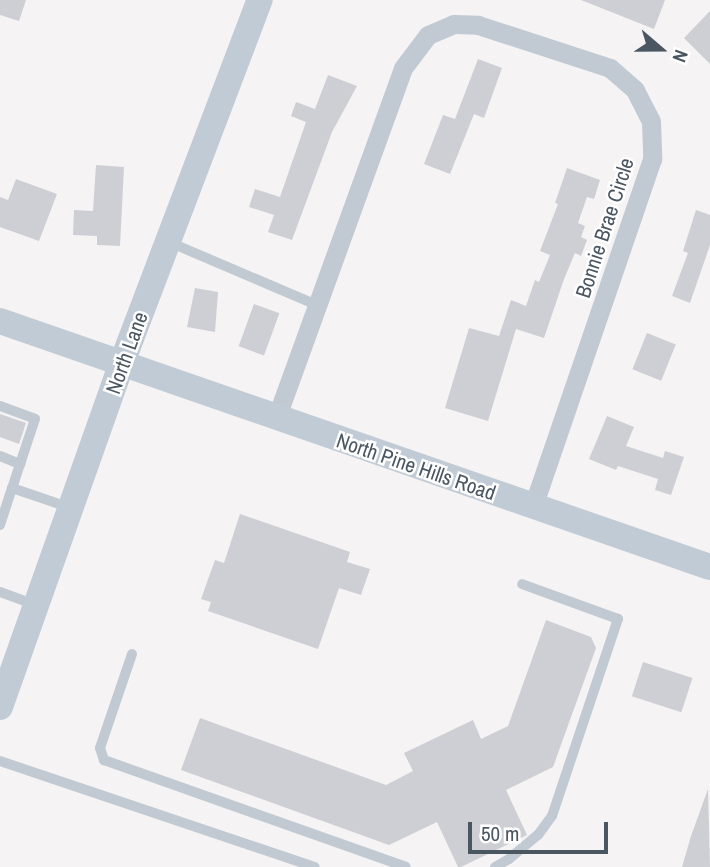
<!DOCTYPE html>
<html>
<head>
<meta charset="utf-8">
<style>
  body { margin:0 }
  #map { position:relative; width:710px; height:867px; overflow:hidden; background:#f5f3f3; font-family:"Archivo Narrow",sans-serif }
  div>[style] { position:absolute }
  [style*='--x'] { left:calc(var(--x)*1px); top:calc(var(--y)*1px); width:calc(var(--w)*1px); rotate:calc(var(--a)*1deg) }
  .building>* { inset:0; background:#cdcfd5; transform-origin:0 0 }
  .lane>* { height:10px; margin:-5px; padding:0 5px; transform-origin:5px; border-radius:5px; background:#c1cad2 }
  .street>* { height:19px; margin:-9.5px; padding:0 9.5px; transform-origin:9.5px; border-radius:9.5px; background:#c1cad2 }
  .secondary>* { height:26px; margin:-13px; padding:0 13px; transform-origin:13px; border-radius:13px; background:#c1cbd6 }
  span { translate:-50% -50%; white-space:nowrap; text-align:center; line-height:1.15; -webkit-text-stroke:5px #fff; paint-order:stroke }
  .street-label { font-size:21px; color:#4a5661 }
  .north { position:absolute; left:626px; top:14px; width:70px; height:70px; -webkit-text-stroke:5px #fff; paint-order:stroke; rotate:110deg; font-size:19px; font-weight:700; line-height:28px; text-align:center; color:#4a5661 }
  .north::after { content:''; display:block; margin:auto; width:24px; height:32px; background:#4a5661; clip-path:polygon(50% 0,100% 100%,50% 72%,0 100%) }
  .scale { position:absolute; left:468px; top:822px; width:140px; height:32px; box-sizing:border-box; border:4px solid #4a5661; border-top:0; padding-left:9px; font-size:21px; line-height:24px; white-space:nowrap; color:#4a5661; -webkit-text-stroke:5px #fff; paint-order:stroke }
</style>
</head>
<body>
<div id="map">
  <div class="building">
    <i style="clip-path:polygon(0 0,26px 0,19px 21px,0 15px)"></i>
    <i style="clip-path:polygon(581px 0,665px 0,654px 29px)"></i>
    <i style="clip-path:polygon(710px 11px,710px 64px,684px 38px)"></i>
    <i style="clip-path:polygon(478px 59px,502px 68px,484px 118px,474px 114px,450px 174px,424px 164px,443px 115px,455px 119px)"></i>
    <i style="clip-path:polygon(328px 75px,357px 86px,332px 132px,292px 240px,268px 232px,274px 215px,249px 207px,255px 189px,280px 197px,306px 122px,291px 116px,296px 102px,315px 109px)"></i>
    <i style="clip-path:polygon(96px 165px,124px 167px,120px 246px,97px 245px,97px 236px,73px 235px,74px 210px,93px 211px)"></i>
    <i style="clip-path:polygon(567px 168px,600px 180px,594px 199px,587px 197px,578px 223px,585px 226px,581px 237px,587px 240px,581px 256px,575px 253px,564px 279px,544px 338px,516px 329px,488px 421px,445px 408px,469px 328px,499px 336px,511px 300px,526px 306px,535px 280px,539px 282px,550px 255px,540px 251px,558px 204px,555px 203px)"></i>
    <i style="clip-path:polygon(16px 179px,57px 194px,39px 241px,0 227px,0 197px,8px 200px)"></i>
    <i style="clip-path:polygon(696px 210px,710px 215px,710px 245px,690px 303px,672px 296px,688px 253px,683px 251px)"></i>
    <i style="clip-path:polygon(195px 288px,218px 292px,215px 332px,187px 327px)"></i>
    <i style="left:254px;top:304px;width:27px;height:45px;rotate:20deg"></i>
    <i style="left:647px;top:333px;width:31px;height:39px;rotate:22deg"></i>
    <i style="clip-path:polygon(0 414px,26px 423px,19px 444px,0 437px)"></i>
    <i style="clip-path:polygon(607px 416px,634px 427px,626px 446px,663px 458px,665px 451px,684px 457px,671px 495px,655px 490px,658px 479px,618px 466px,616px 470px,589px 459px)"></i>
    <i style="clip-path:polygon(240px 514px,350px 552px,347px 562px,370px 569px,361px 595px,339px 588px,318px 649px,208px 611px,211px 602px,201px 599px,215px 560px,224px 563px)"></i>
    <i style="clip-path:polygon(546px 620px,591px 637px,596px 648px,553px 767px,506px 790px,527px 835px,461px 867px,458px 867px,437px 822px,389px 845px,181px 770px,200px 718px,386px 785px,413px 771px,404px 753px,473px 720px,481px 739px,508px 726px)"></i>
    <i style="left:643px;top:662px;width:52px;height:36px;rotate:18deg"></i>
    <i style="clip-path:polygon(708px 789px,710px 867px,682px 867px,691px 836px)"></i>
  </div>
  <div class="lane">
    <i style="--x:169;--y:242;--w:161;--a:23.1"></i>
    <i style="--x:0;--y:406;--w:37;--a:20"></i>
    <i style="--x:35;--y:419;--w:47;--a:108.4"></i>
    <i style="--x:0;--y:456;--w:22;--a:22"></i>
    <i style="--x:20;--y:464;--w:25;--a:108"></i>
    <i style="--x:0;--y:525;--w:39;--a:-72"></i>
    <i style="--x:12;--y:488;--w:62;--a:18.7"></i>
    <i style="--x:0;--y:592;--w:38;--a:20"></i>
    <i style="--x:132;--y:654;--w:99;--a:108.8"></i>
    <i style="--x:100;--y:748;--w:13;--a:72"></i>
    <i style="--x:104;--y:760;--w:320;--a:19.5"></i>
    <i style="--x:0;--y:761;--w:332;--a:18.6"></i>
    <i style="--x:495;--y:867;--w:16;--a:-30"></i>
    <i style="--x:509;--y:859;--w:38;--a:-40"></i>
    <i style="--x:538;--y:835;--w:24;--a:-54"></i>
    <i style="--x:552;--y:816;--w:208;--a:-71.5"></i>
    <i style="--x:618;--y:619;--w:102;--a:-160"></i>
  </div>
  <div class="street">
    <i style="--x:276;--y:419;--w:373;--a:-70.1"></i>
    <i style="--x:403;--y:68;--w:41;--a:-52.9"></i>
    <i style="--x:428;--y:35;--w:28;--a:-23"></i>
    <i style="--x:454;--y:24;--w:24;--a:2"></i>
    <i style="--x:478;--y:25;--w:139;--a:18"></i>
    <i style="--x:610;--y:68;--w:33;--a:41"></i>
    <i style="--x:635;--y:90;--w:35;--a:63"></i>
    <i style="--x:651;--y:121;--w:38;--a:88"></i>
    <i style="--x:652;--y:159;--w:368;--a:108.9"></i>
  </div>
  <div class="secondary">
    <i style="--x:0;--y:321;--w:751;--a:19.11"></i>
    <i style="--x:0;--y:707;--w:363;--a:-70.5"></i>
    <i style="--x:121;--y:365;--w:391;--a:-69.2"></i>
  </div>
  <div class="street-label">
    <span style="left:605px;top:228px;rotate:-72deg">Bonnie Brae Circle</span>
    <span style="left:127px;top:353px;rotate:-70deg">North Lane</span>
    <span style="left:416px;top:467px;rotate:19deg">North Pine Hills Road</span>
  </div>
  <div class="north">N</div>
  <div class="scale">50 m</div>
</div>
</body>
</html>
